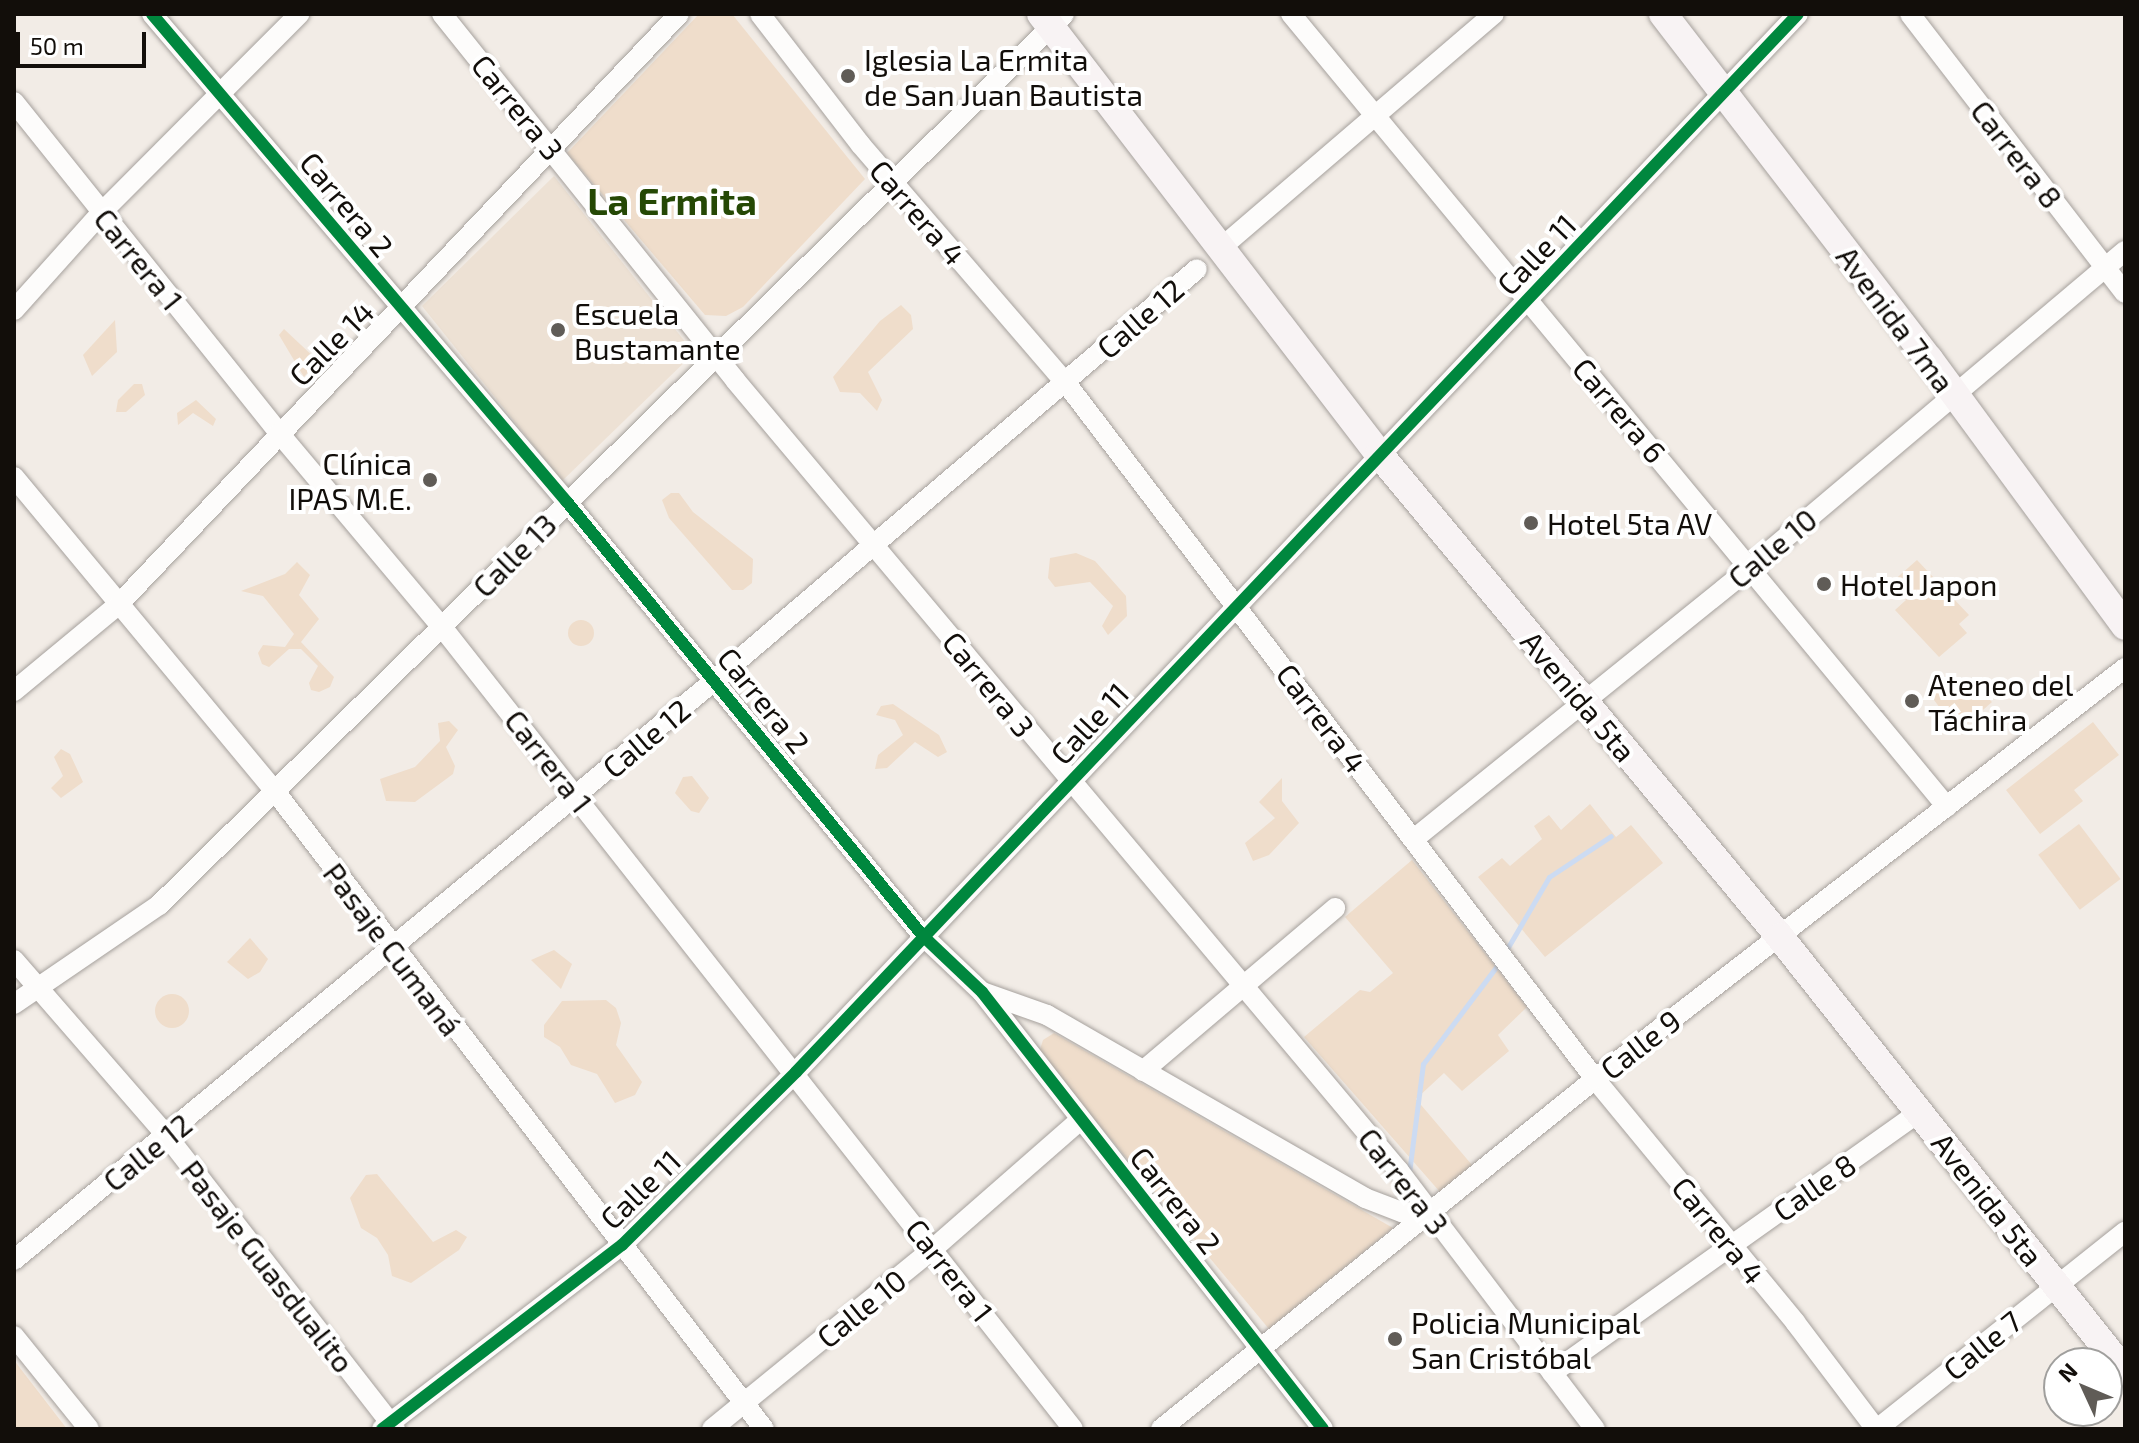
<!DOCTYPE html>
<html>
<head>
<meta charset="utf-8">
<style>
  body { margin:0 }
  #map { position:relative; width:2139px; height:1443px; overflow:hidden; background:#f2ece6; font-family:"Exo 2",sans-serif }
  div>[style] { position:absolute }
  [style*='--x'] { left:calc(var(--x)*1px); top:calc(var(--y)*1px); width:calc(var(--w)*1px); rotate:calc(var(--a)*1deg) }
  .built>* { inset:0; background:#ede1d4 }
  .green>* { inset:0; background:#efddcb; transform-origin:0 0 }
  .round { border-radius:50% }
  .stream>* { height:5px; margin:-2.5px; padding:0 2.5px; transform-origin:2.5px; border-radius:2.5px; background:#ccdbf2 }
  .roads { filter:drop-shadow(0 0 2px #a6a19d) drop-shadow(0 0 2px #a6a19d) }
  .street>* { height:20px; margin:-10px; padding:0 10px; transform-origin:10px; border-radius:10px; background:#fdfcfb }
  .secondary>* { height:28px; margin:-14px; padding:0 14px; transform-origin:14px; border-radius:14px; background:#f8f3f4 }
  .cycleway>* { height:12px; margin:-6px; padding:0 6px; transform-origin:6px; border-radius:6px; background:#00873e }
  .dots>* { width:22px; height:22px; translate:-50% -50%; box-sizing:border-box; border:4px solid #fff; border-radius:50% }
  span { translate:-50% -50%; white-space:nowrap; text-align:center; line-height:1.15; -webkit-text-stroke:8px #fff; paint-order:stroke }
  .poi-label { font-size:30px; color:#120e0a }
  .left { translate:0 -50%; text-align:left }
  .right { translate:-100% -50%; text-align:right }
  .street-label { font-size:30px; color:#120e0a }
  .district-label { font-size:38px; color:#254805; font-weight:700 }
  .frame { position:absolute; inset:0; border:16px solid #120e0a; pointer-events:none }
  .north { position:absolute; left:2043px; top:1347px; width:80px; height:80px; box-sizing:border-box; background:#fff; border:2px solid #a09f9d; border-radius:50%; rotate:314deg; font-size:22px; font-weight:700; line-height:32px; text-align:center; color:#120e0a }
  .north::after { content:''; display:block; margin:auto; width:28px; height:36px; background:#605c57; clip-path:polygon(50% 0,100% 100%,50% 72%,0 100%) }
  .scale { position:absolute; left:16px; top:32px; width:130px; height:36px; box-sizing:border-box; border:4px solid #120e0a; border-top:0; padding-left:10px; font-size:24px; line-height:28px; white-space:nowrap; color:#120e0a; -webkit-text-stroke:6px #fff; paint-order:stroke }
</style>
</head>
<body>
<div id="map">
  <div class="built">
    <i style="clip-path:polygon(554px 176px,694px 353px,562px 481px,422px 306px)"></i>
  </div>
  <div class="green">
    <i style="clip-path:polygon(699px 14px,732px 14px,865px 179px,743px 307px,726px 316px,705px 315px,567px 153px)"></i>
    <i style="clip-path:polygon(901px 305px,911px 315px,913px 329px,868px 372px,882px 400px,877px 411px,860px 393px,840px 392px,833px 377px,880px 321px)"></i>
    <i style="clip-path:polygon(115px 320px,117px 352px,92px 376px,83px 355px)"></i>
    <i style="clip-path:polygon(284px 329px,317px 360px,304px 377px,279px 335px)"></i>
    <i style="clip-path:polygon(134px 384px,142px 384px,145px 395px,126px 412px,116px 412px,118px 400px)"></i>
    <i style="clip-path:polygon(196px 400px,216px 419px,213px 426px,193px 413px,178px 425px,177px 413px)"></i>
    <i style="clip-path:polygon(671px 493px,679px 493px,693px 512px,753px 559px,752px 583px,743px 590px,732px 590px,669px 518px,662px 500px)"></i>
    <i style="clip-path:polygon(1076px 553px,1095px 561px,1126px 596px,1127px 616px,1108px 635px,1102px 626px,1113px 606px,1090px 582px,1055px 587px,1048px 578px,1050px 558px)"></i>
    <i style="clip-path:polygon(1917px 560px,1969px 615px,1959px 624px,1967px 633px,1939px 657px,1895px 610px,1906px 600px,1891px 583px)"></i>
    <i style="clip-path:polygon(297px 562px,310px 575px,299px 595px,319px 619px,301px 642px,334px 677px,330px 687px,319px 692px,311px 690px,309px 683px,318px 666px,301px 649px,289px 649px,269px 667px,262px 664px,258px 653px,263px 645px,285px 647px,294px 634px,263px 596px,241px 591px,285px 574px)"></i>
    <i class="round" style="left:568px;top:620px;width:26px;height:26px"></i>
    <i style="clip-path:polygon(1944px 686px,1979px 689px,1992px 702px,1958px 732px,1931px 696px)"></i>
    <i style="clip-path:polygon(893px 704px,939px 735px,947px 752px,938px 757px,915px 742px,887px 768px,875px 769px,878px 755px,903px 735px,895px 720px,876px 715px,881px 706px)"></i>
    <i style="clip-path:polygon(449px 721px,458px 730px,446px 747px,455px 766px,453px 774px,415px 802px,386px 801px,380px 779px,415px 767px,440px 741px,438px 723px)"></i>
    <i style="clip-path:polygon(2093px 722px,2119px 755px,2074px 790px,2083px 801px,2040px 834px,2006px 790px)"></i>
    <i style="clip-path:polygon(61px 749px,70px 754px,83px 782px,61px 798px,51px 788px,63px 776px,54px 757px)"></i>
    <i style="clip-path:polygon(692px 776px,709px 798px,699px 813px,691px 811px,675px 793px,683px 777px)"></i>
    <i style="clip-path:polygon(1282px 778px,1282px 801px,1299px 823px,1269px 855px,1253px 861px,1245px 843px,1275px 818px,1259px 802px)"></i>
    <i style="clip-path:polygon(1590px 804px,1616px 837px,1631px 825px,1663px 863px,1545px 957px,1478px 877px,1502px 858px,1510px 866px,1542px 839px,1534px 826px,1549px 815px,1561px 830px)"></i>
    <i style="left:2079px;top:824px;width:69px;height:51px;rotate:53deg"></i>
    <i style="clip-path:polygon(1412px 860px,1527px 1007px,1498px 1035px,1509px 1051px,1462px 1091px,1444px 1073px,1416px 1099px,1472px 1165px,1440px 1192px,1304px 1037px,1360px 990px,1370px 992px,1393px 973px,1345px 917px)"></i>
    <i style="clip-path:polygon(250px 938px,268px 959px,260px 972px,248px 979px,227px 962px)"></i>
    <i style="clip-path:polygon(554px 950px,572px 964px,561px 989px,531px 960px)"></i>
    <i class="round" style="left:155px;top:994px;width:34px;height:34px"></i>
    <i style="clip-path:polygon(562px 1001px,606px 1000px,616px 1008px,621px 1023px,616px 1045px,642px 1082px,635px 1095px,615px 1103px,597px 1074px,571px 1065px,560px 1047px,544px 1037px,544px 1025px)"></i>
    <i style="clip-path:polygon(1054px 1033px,1393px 1228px,1269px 1329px,1039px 1053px,1043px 1040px)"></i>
    <i style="clip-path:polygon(377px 1174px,433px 1242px,456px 1230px,467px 1237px,459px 1250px,411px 1283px,392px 1276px,388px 1255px,377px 1238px,361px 1228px,350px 1198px,366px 1175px)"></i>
    <i style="clip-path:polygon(14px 1360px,20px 1368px,67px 1429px,14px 1429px)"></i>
  </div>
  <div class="stream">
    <i style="--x:1504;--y:954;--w:89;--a:-59.7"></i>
    <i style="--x:1549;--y:877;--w:74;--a:-33.5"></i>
    <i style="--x:1409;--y:1173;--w:110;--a:-82.7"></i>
    <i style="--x:1423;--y:1064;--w:126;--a:-53"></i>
  </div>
  <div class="roads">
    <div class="street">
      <i style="--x:152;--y:14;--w:641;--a:49.62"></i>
      <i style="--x:567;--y:502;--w:561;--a:50.64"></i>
      <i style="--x:923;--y:936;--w:81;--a:43.5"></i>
      <i style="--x:982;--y:992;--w:554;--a:52.03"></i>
      <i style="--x:442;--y:14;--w:469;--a:51.3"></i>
      <i style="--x:735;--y:380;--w:1033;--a:49.99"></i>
      <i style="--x:1399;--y:1171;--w:324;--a:52.8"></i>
      <i style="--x:760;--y:14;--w:165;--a:52.4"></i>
      <i style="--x:861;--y:145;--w:314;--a:49.3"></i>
      <i style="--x:1066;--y:383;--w:874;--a:52.76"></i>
      <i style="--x:1595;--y:1079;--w:315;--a:50.5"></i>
      <i style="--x:1795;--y:1322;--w:134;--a:52.9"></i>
      <i style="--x:1291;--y:14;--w:1029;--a:50.4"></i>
      <i style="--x:1910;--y:14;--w:352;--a:52.4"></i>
      <i style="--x:14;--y:102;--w:424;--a:51.3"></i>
      <i style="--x:279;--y:433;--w:253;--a:50"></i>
      <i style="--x:442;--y:627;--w:1020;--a:51.8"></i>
      <i style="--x:1222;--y:247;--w:358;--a:-40.6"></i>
      <i style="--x:14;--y:310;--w:130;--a:-48.1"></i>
      <i style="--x:101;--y:213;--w:281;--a:-45.1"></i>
      <i style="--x:14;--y:477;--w:407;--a:50.3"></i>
      <i style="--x:274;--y:790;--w:805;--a:52.52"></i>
      <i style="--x:14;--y:691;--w:136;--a:-39.6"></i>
      <i style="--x:119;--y:604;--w:813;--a:-46.49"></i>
      <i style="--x:1414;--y:839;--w:434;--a:-38.9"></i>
      <i style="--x:1752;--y:566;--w:488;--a:-40.2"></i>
      <i style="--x:14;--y:960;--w:233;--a:49"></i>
      <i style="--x:167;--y:1136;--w:371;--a:52.1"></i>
      <i style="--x:982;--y:992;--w:69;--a:19.5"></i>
      <i style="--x:1047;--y:1015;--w:367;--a:29.9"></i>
      <i style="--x:1365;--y:1198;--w:40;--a:21"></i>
      <i style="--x:1402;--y:1212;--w:27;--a:2"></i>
      <i style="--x:14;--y:1004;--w:176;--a:-34.3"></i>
      <i style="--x:159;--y:905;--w:1270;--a:-44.55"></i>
      <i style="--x:1143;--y:1071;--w:252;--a:-40.3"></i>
      <i style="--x:14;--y:1260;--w:910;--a:-39.6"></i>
      <i style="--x:715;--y:680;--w:633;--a:-40.45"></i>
      <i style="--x:14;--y:1336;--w:119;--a:51.1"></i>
      <i style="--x:1552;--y:1373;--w:450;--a:-35.4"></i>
      <i style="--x:382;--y:1429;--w:302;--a:-37.5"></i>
      <i style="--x:622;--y:1245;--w:245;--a:-44.8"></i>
      <i style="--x:796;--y:1072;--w:1457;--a:-46.56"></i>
      <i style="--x:712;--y:1429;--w:286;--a:-39.2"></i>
      <i style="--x:934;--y:1248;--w:194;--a:-41.2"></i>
      <i style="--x:1161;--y:1429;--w:558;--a:-38.88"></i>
      <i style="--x:1595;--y:1079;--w:671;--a:-37.79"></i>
      <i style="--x:1877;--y:1429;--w:317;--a:-38.5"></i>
    </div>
    <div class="secondary">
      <i style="--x:1041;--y:14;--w:555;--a:52.47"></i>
      <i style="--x:1379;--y:454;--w:628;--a:50.3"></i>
      <i style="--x:1780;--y:937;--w:555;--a:51.58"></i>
      <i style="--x:1663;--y:14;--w:436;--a:52.4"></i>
      <i style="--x:1929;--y:359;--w:331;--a:53.7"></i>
    </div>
  </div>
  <div class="cycleway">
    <i style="--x:152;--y:14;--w:641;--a:49.62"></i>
    <i style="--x:567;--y:502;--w:561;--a:50.64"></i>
    <i style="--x:923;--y:936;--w:81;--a:43.5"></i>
    <i style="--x:982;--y:992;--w:554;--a:52.03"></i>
    <i style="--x:382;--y:1429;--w:302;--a:-37.5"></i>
    <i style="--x:622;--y:1245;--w:245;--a:-44.8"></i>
    <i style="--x:796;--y:1072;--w:1457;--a:-46.56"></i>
  </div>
  <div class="dots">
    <i style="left:848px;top:76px;background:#605c57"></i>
    <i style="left:558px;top:330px;background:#605c57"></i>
    <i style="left:430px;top:480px;background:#605c57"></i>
    <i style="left:1531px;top:523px;background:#605c57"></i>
    <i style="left:1824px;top:584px;background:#605c57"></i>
    <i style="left:1912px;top:701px;background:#605c57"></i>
    <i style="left:1395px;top:1339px;background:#605c57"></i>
  </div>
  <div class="poi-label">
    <span class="left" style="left:864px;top:76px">Iglesia La Ermita<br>de San Juan Bautista</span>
    <span class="left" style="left:574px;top:330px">Escuela<br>Bustamante</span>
    <span class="right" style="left:412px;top:480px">Clínica<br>IPAS M.E.</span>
    <span class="left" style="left:1547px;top:523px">Hotel 5ta AV</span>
    <span class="left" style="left:1840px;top:584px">Hotel Japon</span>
    <span class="left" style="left:1928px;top:701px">Ateneo del<br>Táchira</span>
    <span class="left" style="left:1411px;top:1339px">Policia Municipal<br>San Cristóbal</span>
  </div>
  <div class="street-label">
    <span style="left:518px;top:107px;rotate:51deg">Carrera 3</span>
    <span style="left:2017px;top:154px;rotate:52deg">Carrera 8</span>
    <span style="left:347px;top:204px;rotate:50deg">Carrera 2</span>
    <span style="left:918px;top:212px;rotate:49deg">Carrera 4</span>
    <span style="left:1536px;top:254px;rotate:-46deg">Calle 11</span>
    <span style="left:139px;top:259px;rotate:51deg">Carrera 1</span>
    <span style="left:1140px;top:318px;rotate:-41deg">Calle 12</span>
    <span style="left:1896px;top:319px;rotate:53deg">Avenida 7ma</span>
    <span style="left:331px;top:343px;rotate:-45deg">Calle 14</span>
    <span style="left:1620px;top:410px;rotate:50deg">Carrera 6</span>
    <span style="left:1772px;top:548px;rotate:-40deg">Calle 10</span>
    <span style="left:514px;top:555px;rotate:-45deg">Calle 13</span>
    <span style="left:989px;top:684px;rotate:51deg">Carrera 3</span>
    <span style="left:1579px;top:696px;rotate:50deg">Avenida 5ta</span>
    <span style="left:764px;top:700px;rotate:51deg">Carrera 2</span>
    <span style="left:1322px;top:718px;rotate:53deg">Carrera 4</span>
    <span style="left:1089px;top:723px;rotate:-47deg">Calle 11</span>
    <span style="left:646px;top:738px;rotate:-40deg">Calle 12</span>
    <span style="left:549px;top:761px;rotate:52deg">Carrera 1</span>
    <span style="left:393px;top:949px;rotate:53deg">Pasaje Cumaná</span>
    <span style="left:1640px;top:1044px;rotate:-38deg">Calle 9</span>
    <span style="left:147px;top:1152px;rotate:-39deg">Calle 12</span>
    <span style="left:1404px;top:1181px;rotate:52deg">Carrera 3</span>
    <span style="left:1814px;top:1187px;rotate:-35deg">Calle 8</span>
    <span style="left:640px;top:1189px;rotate:-44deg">Calle 11</span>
    <span style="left:1988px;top:1199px;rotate:52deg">Avenida 5ta</span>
    <span style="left:1176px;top:1200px;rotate:52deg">Carrera 2</span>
    <span style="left:1719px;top:1230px;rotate:51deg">Carrera 4</span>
    <span style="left:268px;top:1266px;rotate:52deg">Pasaje Guasdualito</span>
    <span style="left:950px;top:1270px;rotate:52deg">Carrera 1</span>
    <span style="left:861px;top:1308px;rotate:-39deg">Calle 10</span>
    <span style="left:1982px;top:1345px;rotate:-39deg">Calle 7</span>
  </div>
  <div class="district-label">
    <span style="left:672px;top:201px">La Ermita</span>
  </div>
  <div class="frame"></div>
  <div class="north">N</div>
  <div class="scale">50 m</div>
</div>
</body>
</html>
